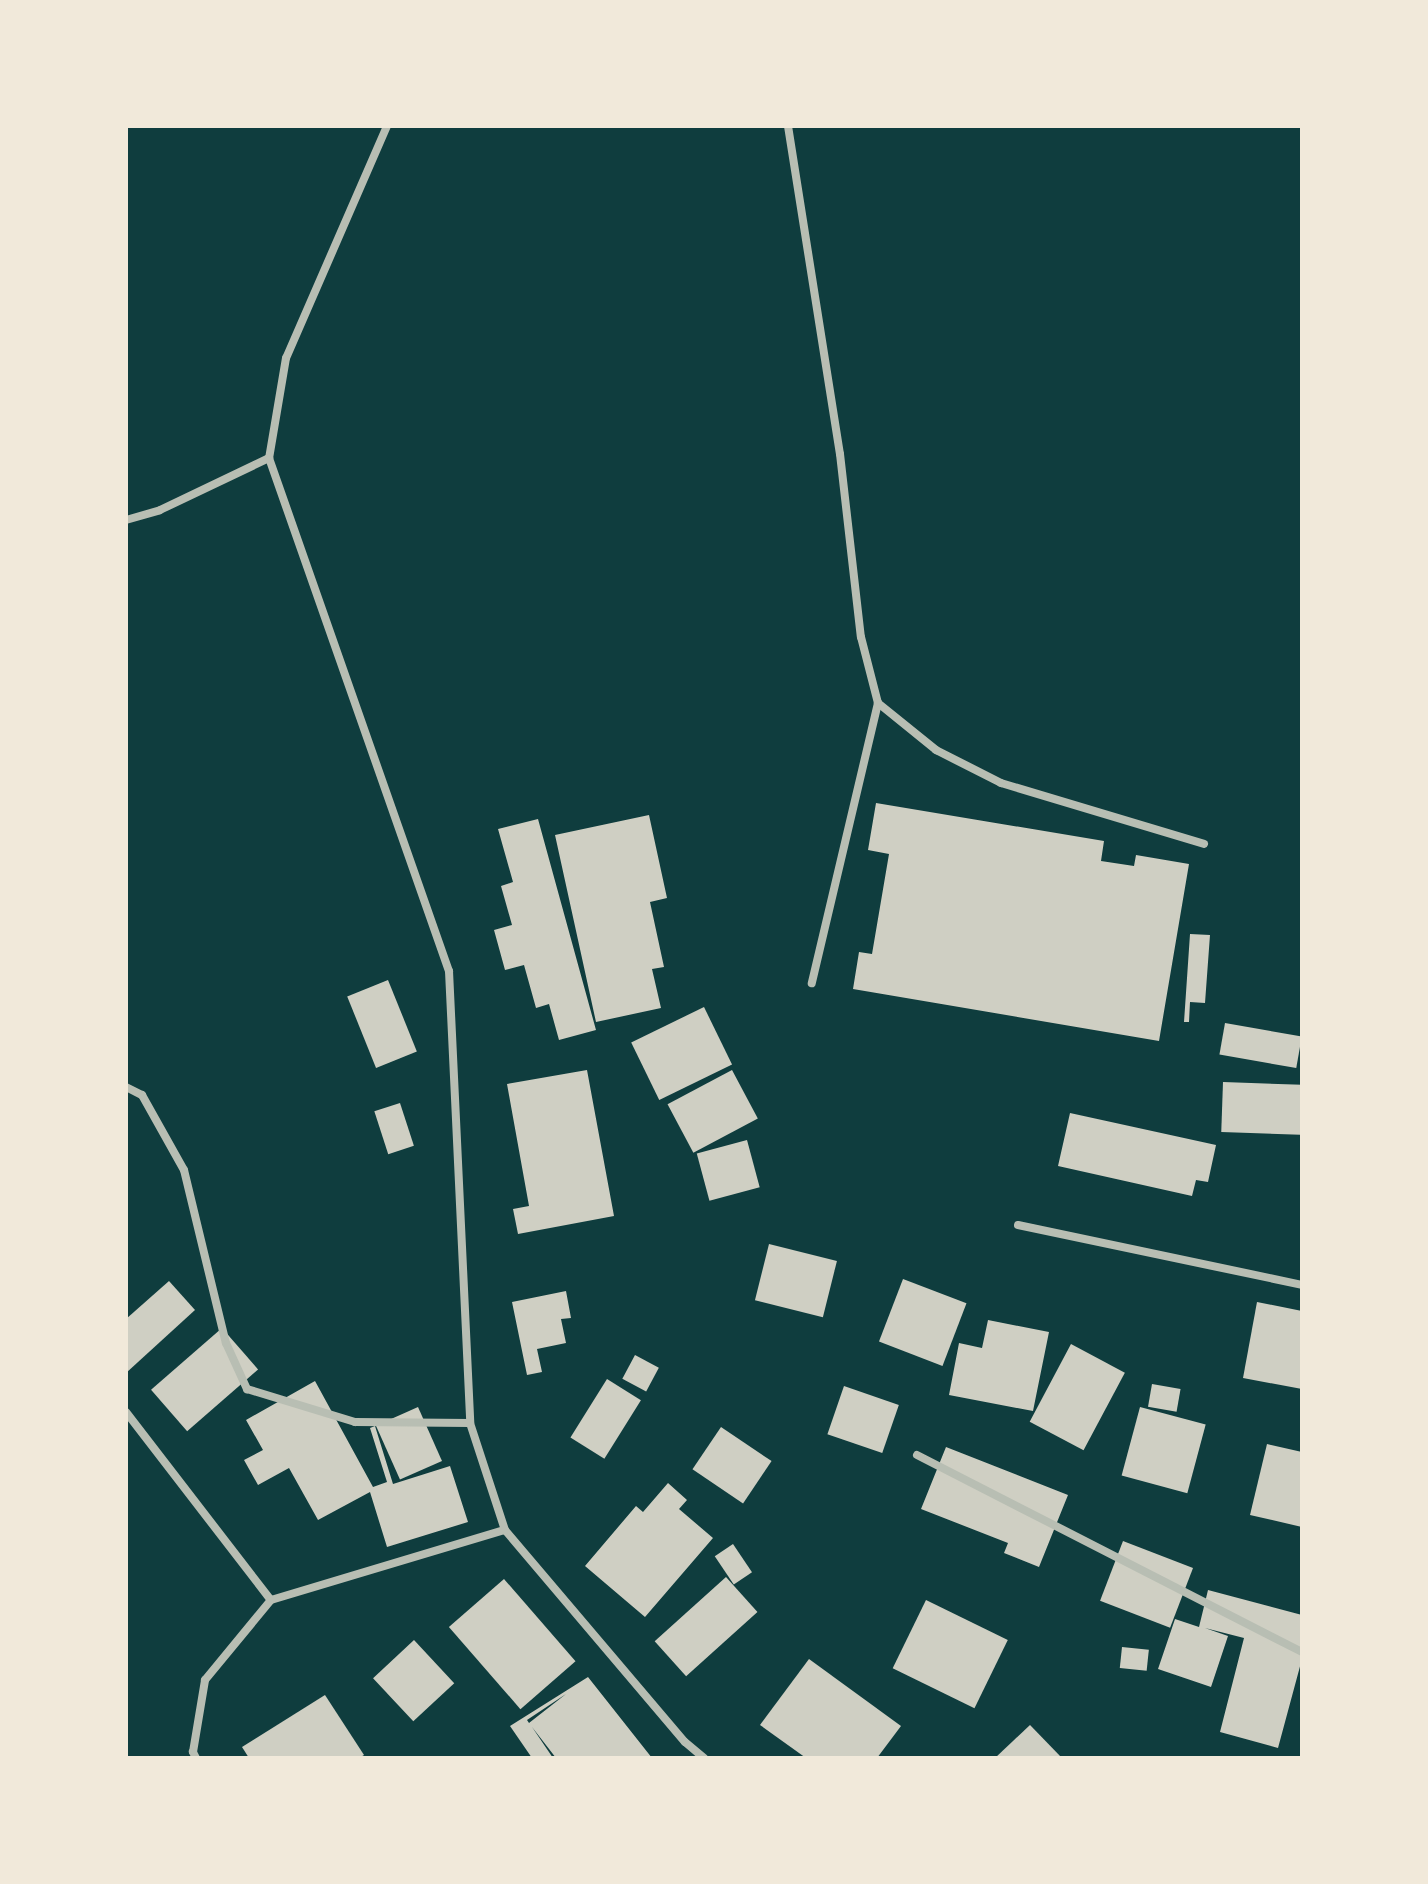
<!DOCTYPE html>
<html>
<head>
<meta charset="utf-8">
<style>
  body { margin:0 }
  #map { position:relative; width:1428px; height:1884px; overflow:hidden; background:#0f3d3e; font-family:Ubuntu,sans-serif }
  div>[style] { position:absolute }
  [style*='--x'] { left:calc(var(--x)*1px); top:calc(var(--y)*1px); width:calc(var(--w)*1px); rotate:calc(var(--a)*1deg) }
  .building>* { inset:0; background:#cfcfc3; transform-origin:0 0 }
  .minor>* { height:8px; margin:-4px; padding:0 4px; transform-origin:4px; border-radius:4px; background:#b8beb3 }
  span { translate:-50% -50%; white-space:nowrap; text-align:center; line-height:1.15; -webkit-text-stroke:8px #f1e9da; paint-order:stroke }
  .frame { position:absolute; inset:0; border:128px solid #f1e9da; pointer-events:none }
</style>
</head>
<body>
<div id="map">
  <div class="building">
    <i style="clip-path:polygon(876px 803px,1104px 841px,1101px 861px,1134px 866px,1136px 855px,1189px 864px,1159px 1041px,853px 989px,859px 952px,872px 954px,889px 854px,868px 850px)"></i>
    <i style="clip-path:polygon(649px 815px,667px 898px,650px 902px,664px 967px,652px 969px,661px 1008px,596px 1022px,555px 835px)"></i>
    <i style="clip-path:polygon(538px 819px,596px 1030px,559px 1040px,549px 1004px,536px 1008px,524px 965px,505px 970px,494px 930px,512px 925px,501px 886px,513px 882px,498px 829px)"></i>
    <i style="clip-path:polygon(1190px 934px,1210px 935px,1205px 1003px,1190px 1002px,1189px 1022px,1184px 1022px)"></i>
    <i style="left:388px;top:980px;width:77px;height:44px;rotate:68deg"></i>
    <i style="left:704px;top:1007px;width:64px;height:81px;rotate:64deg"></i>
    <i style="left:1225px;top:1023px;width:78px;height:32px;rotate:10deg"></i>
    <i style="clip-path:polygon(587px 1070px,614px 1216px,518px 1234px,513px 1209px,529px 1206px,507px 1084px)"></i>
    <i style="left:732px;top:1070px;width:55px;height:73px;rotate:62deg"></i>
    <i style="left:1223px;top:1082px;width:79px;height:50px;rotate:2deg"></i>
    <i style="left:400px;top:1103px;width:45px;height:27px;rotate:72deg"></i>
    <i style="clip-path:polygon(1070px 1113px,1216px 1145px,1208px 1182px,1196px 1180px,1192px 1196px,1058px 1166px)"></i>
    <i style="left:747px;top:1140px;width:49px;height:52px;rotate:75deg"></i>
    <i style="left:769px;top:1244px;width:70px;height:58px;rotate:14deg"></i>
    <i style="left:903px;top:1279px;width:68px;height:67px;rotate:21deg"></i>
    <i style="clip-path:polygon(169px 1281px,195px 1310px,126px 1373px,126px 1319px)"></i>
    <i style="clip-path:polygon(566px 1291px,571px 1318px,561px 1319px,566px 1343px,537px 1349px,542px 1372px,527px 1375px,512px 1302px)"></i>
    <i style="clip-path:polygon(1257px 1302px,1302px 1311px,1302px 1389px,1243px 1378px)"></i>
    <i style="clip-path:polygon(988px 1320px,1049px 1332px,1033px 1411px,949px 1395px,959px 1343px,982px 1348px)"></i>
    <i style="left:222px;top:1328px;width:55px;height:94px;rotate:49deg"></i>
    <i style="left:1071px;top:1344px;width:61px;height:88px;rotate:28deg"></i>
    <i style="left:635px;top:1355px;width:27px;height:27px;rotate:28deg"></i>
    <i style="left:607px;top:1379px;width:40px;height:69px;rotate:32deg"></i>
    <i style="clip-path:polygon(315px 1381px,373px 1487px,387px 1482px,370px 1428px,375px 1426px,393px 1484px,450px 1466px,468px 1522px,387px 1547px,370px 1492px,318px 1520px,289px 1468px,258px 1485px,244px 1460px,263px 1450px,246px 1420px)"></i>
    <i style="left:1152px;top:1384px;width:29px;height:23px;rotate:10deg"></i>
    <i style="left:844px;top:1386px;width:58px;height:51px;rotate:19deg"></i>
    <i style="left:418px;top:1407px;width:59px;height:46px;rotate:66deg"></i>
    <i style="left:1140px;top:1407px;width:68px;height:71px;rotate:15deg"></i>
    <i style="left:721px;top:1427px;width:61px;height:51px;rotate:34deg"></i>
    <i style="clip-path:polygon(1267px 1444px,1302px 1452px,1302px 1527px,1250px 1515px)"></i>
    <i style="clip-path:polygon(946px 1447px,1068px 1495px,1039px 1567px,1004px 1553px,1008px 1543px,921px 1509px)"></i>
    <i style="clip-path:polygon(668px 1483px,687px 1500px,679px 1509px,713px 1538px,645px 1617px,585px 1566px,636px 1506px,643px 1512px)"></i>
    <i style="left:1123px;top:1541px;width:75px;height:64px;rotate:21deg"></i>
    <i style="left:733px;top:1544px;width:34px;height:22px;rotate:56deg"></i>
    <i style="left:726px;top:1577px;width:47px;height:96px;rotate:48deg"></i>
    <i style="left:504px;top:1579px;width:109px;height:73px;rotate:49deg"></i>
    <i style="clip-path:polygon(1208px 1590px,1302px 1615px,1302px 1659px,1278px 1748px,1220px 1732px,1244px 1638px,1205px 1628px,1228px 1636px,1211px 1687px,1158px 1669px,1175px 1619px,1199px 1627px)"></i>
    <i style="left:926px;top:1600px;width:91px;height:76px;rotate:26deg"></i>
    <i style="left:414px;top:1640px;width:59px;height:56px;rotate:47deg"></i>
    <i style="left:1122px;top:1647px;width:27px;height:21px;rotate:6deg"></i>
    <i style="clip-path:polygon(809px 1659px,901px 1726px,877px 1758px,806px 1758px,760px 1725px)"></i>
    <i style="clip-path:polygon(evenodd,588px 1677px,652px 1758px,556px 1758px,532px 1727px,553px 1758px,532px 1758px,510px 1726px,588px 1677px,566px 1694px,529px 1723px,527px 1720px,566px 1694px)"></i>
    <i style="clip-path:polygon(325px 1695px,364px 1755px,359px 1758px,249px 1758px,242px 1747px)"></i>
    <i style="clip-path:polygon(1030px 1725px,1062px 1758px,995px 1758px)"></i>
  </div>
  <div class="minor">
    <i style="--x:387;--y:126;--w:253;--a:113.5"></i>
    <i style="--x:286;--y:358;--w:101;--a:99.6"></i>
    <i style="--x:269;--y:458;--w:544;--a:70.67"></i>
    <i style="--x:449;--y:971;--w:452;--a:87.3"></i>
    <i style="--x:470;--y:1423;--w:113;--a:71.9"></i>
    <i style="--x:505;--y:1530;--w:278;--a:49.7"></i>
    <i style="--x:685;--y:1742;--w:25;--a:40"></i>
    <i style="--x:788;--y:126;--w:332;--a:81"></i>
    <i style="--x:840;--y:454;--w:184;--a:83.5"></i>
    <i style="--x:861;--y:637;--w:68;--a:75.6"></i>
    <i style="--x:878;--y:703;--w:288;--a:103.3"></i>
    <i style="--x:126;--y:520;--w:35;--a:-16"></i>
    <i style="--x:160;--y:510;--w:121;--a:-25.5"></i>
    <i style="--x:878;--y:703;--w:75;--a:39"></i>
    <i style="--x:936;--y:750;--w:73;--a:26.9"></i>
    <i style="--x:1001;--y:783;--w:212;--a:16.7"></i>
    <i style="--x:126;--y:1087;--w:18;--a:27"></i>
    <i style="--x:142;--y:1095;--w:86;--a:60.8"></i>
    <i style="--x:184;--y:1170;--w:178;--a:76.4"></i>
    <i style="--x:226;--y:1343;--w:51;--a:65.5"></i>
    <i style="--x:247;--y:1389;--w:113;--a:17"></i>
    <i style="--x:355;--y:1422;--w:115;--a:0.5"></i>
    <i style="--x:1018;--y:1225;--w:290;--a:11.9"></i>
    <i style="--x:126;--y:1412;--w:237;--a:52.4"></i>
    <i style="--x:917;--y:1455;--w:432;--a:27.1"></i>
    <i style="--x:196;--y:1758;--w:7;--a:-117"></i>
    <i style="--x:193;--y:1752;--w:73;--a:-80.5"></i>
    <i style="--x:205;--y:1680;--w:104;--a:-50.5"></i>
    <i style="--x:271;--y:1600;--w:244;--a:-16.7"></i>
  </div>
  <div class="frame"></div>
</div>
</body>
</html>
